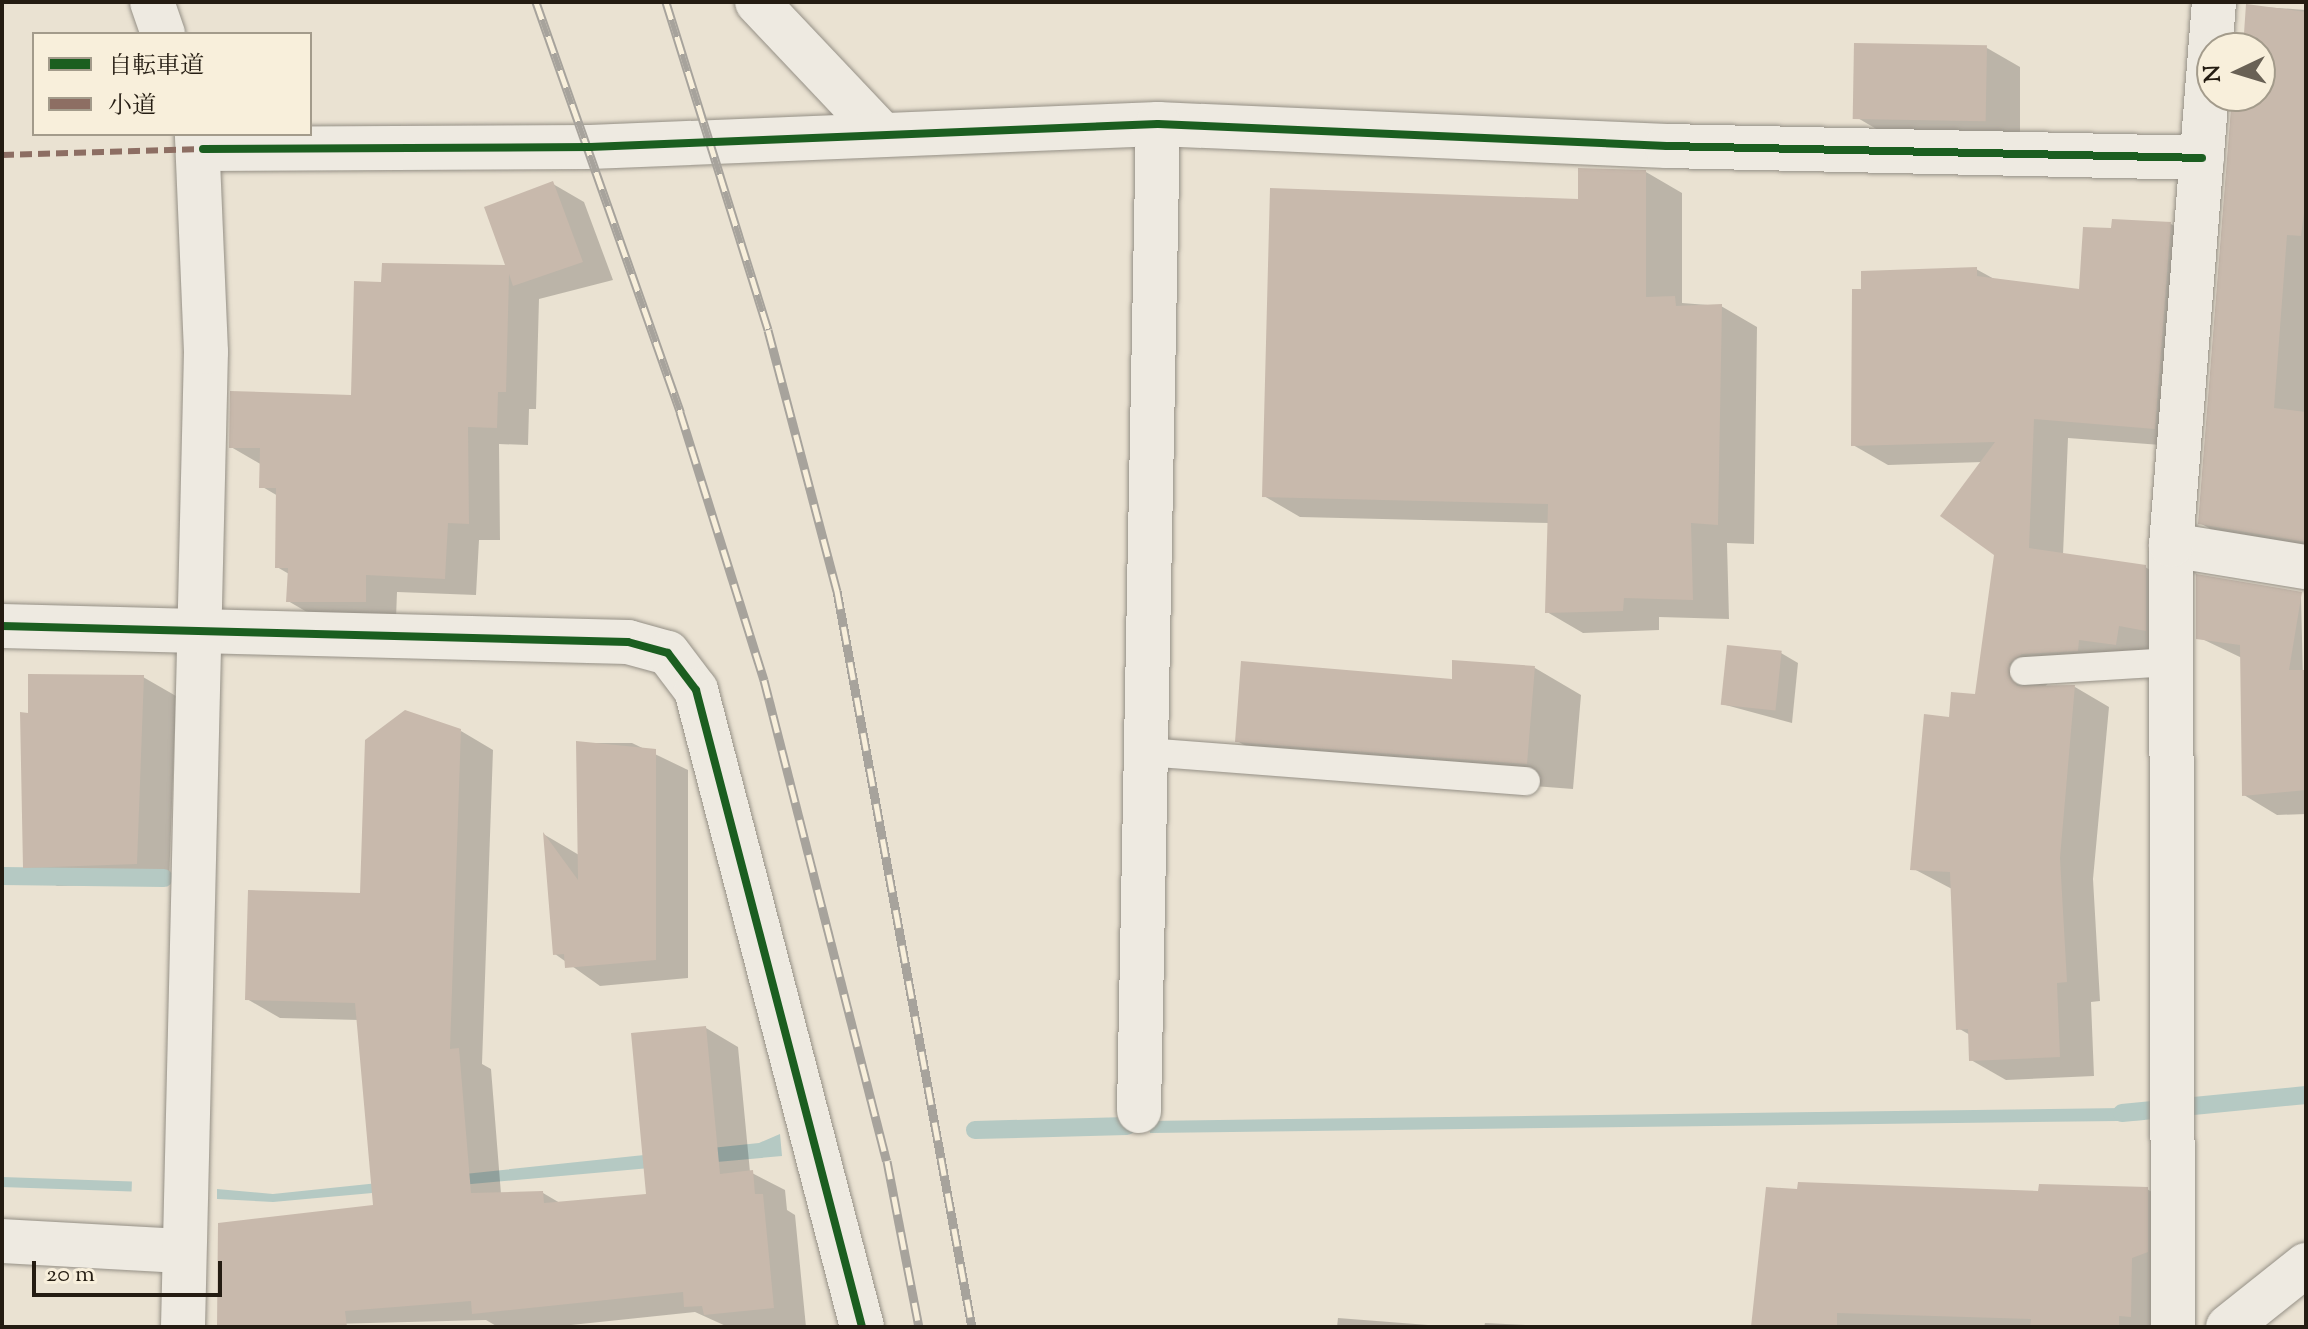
<!DOCTYPE html>
<html>
<head>
<meta charset="utf-8">
<style>
  body { margin:0 }
  #map { position:relative; width:2308px; height:1329px; overflow:hidden; background:#eae2d2; font-family:"Sorts Mill Goudy","Noto Serif JP",serif }
  div>[style] { position:absolute }
  [style*='--x'] { left:calc(var(--x)*1px); top:calc(var(--y)*1px); width:calc(var(--w)*1px); rotate:calc(var(--a)*1deg) }
  .water>* { inset:0; background:#b5c9c3; transform-origin:0 0 }
  .shadow>* { inset:0; background:#0003 }
  .stream>* { height:18px; margin:-9px; padding:0 9px; transform-origin:9px; border-radius:9px; background:#b5c9c3 }
  .building>* { inset:0; background:#c8b9ac; transform-origin:0 0 }
  .roads { filter:drop-shadow(0 0 2px #959086) drop-shadow(0 0 2px #959086) }
  .lane>* { height:28px; margin:-14px; padding:0 14px; transform-origin:14px; border-radius:14px; background:#eeeae1 }
  .street>* { height:44px; margin:-22px; padding:0 22px; transform-origin:22px; border-radius:22px; background:#eeeae1 }
  .secondary>* { height:44px; margin:-22px; padding:0 22px; transform-origin:22px; border-radius:22px; background:#eeeae1 }
  .rail>* { height:9px; margin-top:-4.5px; transform-origin:0; background:repeating-linear-gradient(90deg,#f8efdb 0 18px,#a7a39c 0 36px); box-sizing:border-box; border-block:2px solid #a7a39c }
  .quiet>* { height:6px; margin-top:-3px; transform-origin:0; background:repeating-linear-gradient(90deg,#8d6e63 0 12px,transparent 0 18px) }
  .cycleway>* { height:8px; margin:-4px; padding:0 4px; transform-origin:4px; border-radius:4px; background:#1b5e20 }
  span { translate:-50% -50%; white-space:nowrap; text-align:center; line-height:1.15; -webkit-text-stroke:8px #f8efdb; paint-order:stroke }
  .frame { position:absolute; inset:0; border:4px solid #241c12; pointer-events:none }
  .legend { position:absolute; left:32px; top:32px; width:280px; height:104px; box-sizing:border-box; background:#f8efdb; border:2px solid #a39b8b; margin:0; padding:10px 14px; list-style:none; font-size:24px; color:#241c12 }
  .legend li { display:flex; align-items:center; gap:16px; height:40px }
  .legend b { width:40px; border:2px solid #a39b8b }
  .north { position:absolute; left:2196px; top:32px; width:80px; height:80px; box-sizing:border-box; background:#f8efdb; border:2px solid #a39b8b; border-radius:50%; rotate:266deg; font-size:22px; font-weight:700; line-height:32px; text-align:center; color:#241c12 }
  .north::after { content:''; display:block; margin:auto; width:28px; height:36px; background:#696155; clip-path:polygon(50% 0,100% 100%,50% 72%,0 100%) }
  .scale { position:absolute; left:32px; top:1261px; width:190px; height:36px; box-sizing:border-box; border:4px solid #241c12; border-top:0; padding-left:10px; font-size:24px; line-height:28px; white-space:nowrap; color:#241c12; -webkit-text-stroke:6px #f8efdb; paint-order:stroke }
</style>
</head>
<body>
<div id="map">
  <div class="water">
    <i style="clip-path:polygon(2144px 1102px,2145px 1120px,2118px 1121px,1150px 1133px,1148px 1121px,2123px 1108px)"></i>
    <i style="clip-path:polygon(780px 1134px,782px 1156px,273px 1202px,217px 1199px,217px 1189px,273px 1194px,759px 1143px)"></i>
    <i style="left:2px;top:1177px;width:130px;height:10px;rotate:2deg"></i>
  </div>
  <div class="shadow">
    <i style="clip-path:polygon(2248px 6px,2306px 10px,2306px 422px,2247px 418px,2234px 96px,2260px 96px,2260px 48px,2245px 48px)"></i>
    <i style="clip-path:polygon(1987px 48px,2020px 67px,2020px 139px,1890px 137px,1856px 117px)"></i>
    <i style="clip-path:polygon(1646px 172px,1682px 193px,1682px 303px,1721px 306px,1757px 327px,1754px 544px,1727px 543px,1729px 619px,1659px 617px,1659px 630px,1583px 633px,1547px 612px,1549px 523px,1300px 517px,1264px 496px,1580px 201px)"></i>
    <i style="clip-path:polygon(553px 184px,584px 202px,613px 280px,539px 299px,536px 409px,529px 409px,528px 445px,499px 444px,500px 540px,479px 540px,476px 595px,397px 592px,396px 619px,319px 619px,288px 601px,289px 574px,277px 567px,278px 496px,261px 486px,262px 465px,231px 447px,353px 397px,383px 284px,508px 267px)"></i>
    <i style="clip-path:polygon(2114px 222px,2171px 224px,2205px 244px,2161px 445px,2068px 438px,2063px 555px,2145px 567px,2180px 587px,2150px 663px,2057px 673px,2043px 689px,2075px 687px,2109px 707px,2093px 879px,2100px 1001px,2091px 1002px,2094px 1076px,2006px 1080px,1971px 1060px,1970px 1035px,1958px 1028px,1952px 889px,1912px 868px,1951px 719px,1977px 696px,1996px 554px,1983px 462px,1888px 465px,1853px 445px,1976px 269px,1996px 280px,2081px 292px)"></i>
    <i style="clip-path:polygon(2306px 485px,2306px 554px,2228px 539px,2200px 523px)"></i>
    <i style="clip-path:polygon(2301px 594px,2306px 814px,2277px 815px,2244px 795px,2242px 658px,2198px 637px)"></i>
    <i style="clip-path:polygon(1781px 653px,1798px 663px,1792px 723px,1722px 704px)"></i>
    <i style="clip-path:polygon(1535px 668px,1581px 695px,1573px 789px,1284px 767px,1237px 741px,1453px 681px)"></i>
    <i style="clip-path:polygon(143px 677px,176px 696px,169px 882px,57px 886px,25px 867px,30px 715px)"></i>
    <i style="clip-path:polygon(461px 731px,493px 750px,482px 1064px,491px 1069px,501px 1194px,543px 1193px,560px 1203px,648px 1195px,706px 1028px,738px 1047px,750px 1172px,785px 1190px,787px 1210px,795px 1215px,806px 1327px,728px 1327px,695px 1312px,552px 1327px,498px 1327px,486px 1320px,219px 1327px,375px 1206px,359px 1020px,280px 1018px,247px 999px,362px 895px)"></i>
    <i style="clip-path:polygon(578px 743px,632px 743px,688px 770px,688px 978px,600px 986px,555px 954px,545px 835px,579px 855px)"></i>
    <i style="clip-path:polygon(2147px 1189px,2186px 1212px,2170px 1327px,1755px 1327px,2040px 1193px)"></i>
    <i style="clip-path:polygon(1338px 1318px,1454px 1327px,1337px 1327px)"></i>
    <i style="clip-path:polygon(1485px 1323px,1544px 1326px,1546px 1327px,1484px 1327px)"></i>
  </div>
  <div class="stream">
    <i style="--x:2;--y:876;--w:162;--a:0.7"></i>
    <i style="--x:2122;--y:1113;--w:185;--a:-5.6"></i>
    <i style="--x:975;--y:1130;--w:152;--a:-1.5"></i>
  </div>
  <div class="building">
    <i style="clip-path:polygon(2246px 4px,2306px 12px,2306px 198px,2301px 236px,2287px 235px,2274px 408px,2306px 412px,2306px 542px,2198px 524px,2232px 96px,2260px 96px,2260px 48px,2243px 48px)"></i>
    <i style="left:1854px;top:43px;width:133px;height:76px;rotate:1deg"></i>
    <i style="clip-path:polygon(1578px 168px,1646px 170px,1646px 297px,1675px 296px,1676px 306px,1722px 304px,1718px 525px,1691px 523px,1693px 600px,1624px 598px,1623px 611px,1545px 613px,1548px 504px,1262px 497px,1270px 188px,1578px 199px)"></i>
    <i style="clip-path:polygon(553px 181px,583px 262px,513px 286px,509px 274px,506px 392px,498px 392px,497px 428px,468px 427px,469px 524px,448px 523px,445px 579px,366px 575px,366px 602px,286px 602px,288px 568px,275px 568px,276px 488px,259px 488px,260px 448px,229px 448px,230px 391px,351px 395px,354px 281px,381px 282px,382px 263px,505px 265px,484px 207px)"></i>
    <i style="clip-path:polygon(2112px 219px,2171px 222px,2155px 429px,2034px 419px,2029px 548px,2146px 565px,2146px 631px,2119px 626px,2116px 645px,2079px 640px,2078px 651px,2022px 654px,2009px 664px,2017px 686px,2075px 685px,2060px 858px,2067px 982px,2057px 983px,2060px 1057px,1969px 1061px,1968px 1029px,1956px 1030px,1950px 872px,1910px 870px,1924px 714px,1949px 717px,1951px 692px,1975px 694px,1994px 555px,1940px 516px,1995px 442px,1851px 446px,1852px 289px,1861px 289px,1861px 271px,1977px 267px,1977px 276px,2079px 289px,2083px 227px,2111px 228px)"></i>
    <i style="clip-path:polygon(2196px 574px,2302px 592px,2289px 670px,2305px 670px,2306px 790px,2242px 796px,2240px 645px,2196px 639px)"></i>
    <i style="left:1727px;top:645px;width:55px;height:60px;rotate:6deg"></i>
    <i style="clip-path:polygon(1452px 660px,1535px 666px,1527px 764px,1235px 742px,1241px 661px,1452px 679px)"></i>
    <i style="clip-path:polygon(28px 674px,144px 675px,137px 864px,23px 868px,20px 712px,28px 713px)"></i>
    <i style="clip-path:polygon(405px 710px,461px 729px,450px 1049px,459px 1048px,471px 1193px,543px 1191px,544px 1203px,646px 1194px,631px 1033px,706px 1026px,720px 1174px,753px 1170px,755px 1194px,763px 1194px,774px 1308px,704px 1315px,702px 1306px,684px 1307px,683px 1292px,472px 1314px,471px 1301px,345px 1311px,347px 1327px,217px 1327px,218px 1223px,373px 1205px,355px 1003px,245px 1000px,248px 890px,360px 893px,365px 740px)"></i>
    <i style="clip-path:polygon(576px 741px,656px 749px,656px 960px,565px 968px,564px 954px,553px 955px,543px 832px,578px 880px)"></i>
    <i style="clip-path:polygon(1798px 1182px,2038px 1191px,2039px 1184px,2148px 1187px,2148px 1252px,2132px 1258px,2131px 1317px,2119px 1316px,2119px 1327px,2030px 1327px,2031px 1319px,1837px 1313px,1837px 1327px,1751px 1327px,1766px 1187px,1797px 1189px)"></i>
  </div>
  <div class="roads">
    <div class="lane">
      <i style="--x:2024;--y:671;--w:146;--a:-3.5"></i>
      <i style="--x:1147;--y:752;--w:380;--a:4.4"></i>
    </div>
    <div class="street">
      <i style="--x:152;--y:2;--w:34;--a:71"></i>
      <i style="--x:757;--y:2;--w:178;--a:46.6"></i>
      <i style="--x:203;--y:149;--w:387;--a:-0.3"></i>
      <i style="--x:590;--y:147;--w:568;--a:-2.32"></i>
      <i style="--x:1158;--y:124;--w:509;--a:2.47"></i>
      <i style="--x:1667;--y:146;--w:535;--a:1.28"></i>
      <i style="--x:2171;--y:545;--w:137;--a:9.3"></i>
      <i style="--x:2;--y:626;--w:626;--a:1.46"></i>
      <i style="--x:628;--y:642;--w:41;--a:15.4"></i>
      <i style="--x:668;--y:653;--w:46;--a:52.9"></i>
      <i style="--x:696;--y:690;--w:658;--a:75.39"></i>
      <i style="--x:1139;--y:1111;--w:987;--a:-88.9"></i>
      <i style="--x:2;--y:1241;--w:180;--a:3.2"></i>
      <i style="--x:183;--y:1327;--w:975;--a:-88.65"></i>
      <i style="--x:206;--y:352;--w:218;--a:-92.4"></i>
      <i style="--x:2173;--y:1327;--w:782;--a:-90.15"></i>
      <i style="--x:2171;--y:545;--w:545;--a:-85.47"></i>
    </div>
    <div class="secondary">
      <i style="--x:2228;--y:1327;--w:100;--a:-38.5"></i>
    </div>
  </div>
  <div class="rail">
    <i style="--x:536;--y:2;--w:435;--a:70.6"></i>
    <i style="--x:680;--y:412;--w:281;--a:72.6"></i>
    <i style="--x:764;--y:680;--w:496;--a:75.7"></i>
    <i style="--x:887;--y:1161;--w:169;--a:79.1"></i>
    <i style="--x:666;--y:2;--w:343;--a:72.7"></i>
    <i style="--x:768;--y:330;--w:270;--a:75.2"></i>
    <i style="--x:837;--y:591;--w:748;--a:79.61"></i>
  </div>
  <div class="quiet">
    <i style="--x:2;--y:155;--w:201;--a:-1.7"></i>
  </div>
  <div class="cycleway">
    <i style="--x:203;--y:149;--w:387;--a:-0.3"></i>
    <i style="--x:590;--y:147;--w:568;--a:-2.32"></i>
    <i style="--x:1158;--y:124;--w:509;--a:2.47"></i>
    <i style="--x:1667;--y:146;--w:535;--a:1.28"></i>
    <i style="--x:2;--y:626;--w:626;--a:1.46"></i>
    <i style="--x:628;--y:642;--w:41;--a:15.4"></i>
    <i style="--x:668;--y:653;--w:46;--a:52.9"></i>
    <i style="--x:696;--y:690;--w:658;--a:75.39"></i>
  </div>
  <div class="frame"></div>
  <ul class="legend">
  <li><b style="height:10px;background:#1b5e20"></b>自転車道</li>
  <li><b style="height:10px;background:#8d6e63"></b>小道</li>
  </ul>
  <div class="north">N</div>
  <div class="scale">20 m</div>
</div>
</body>
</html>
